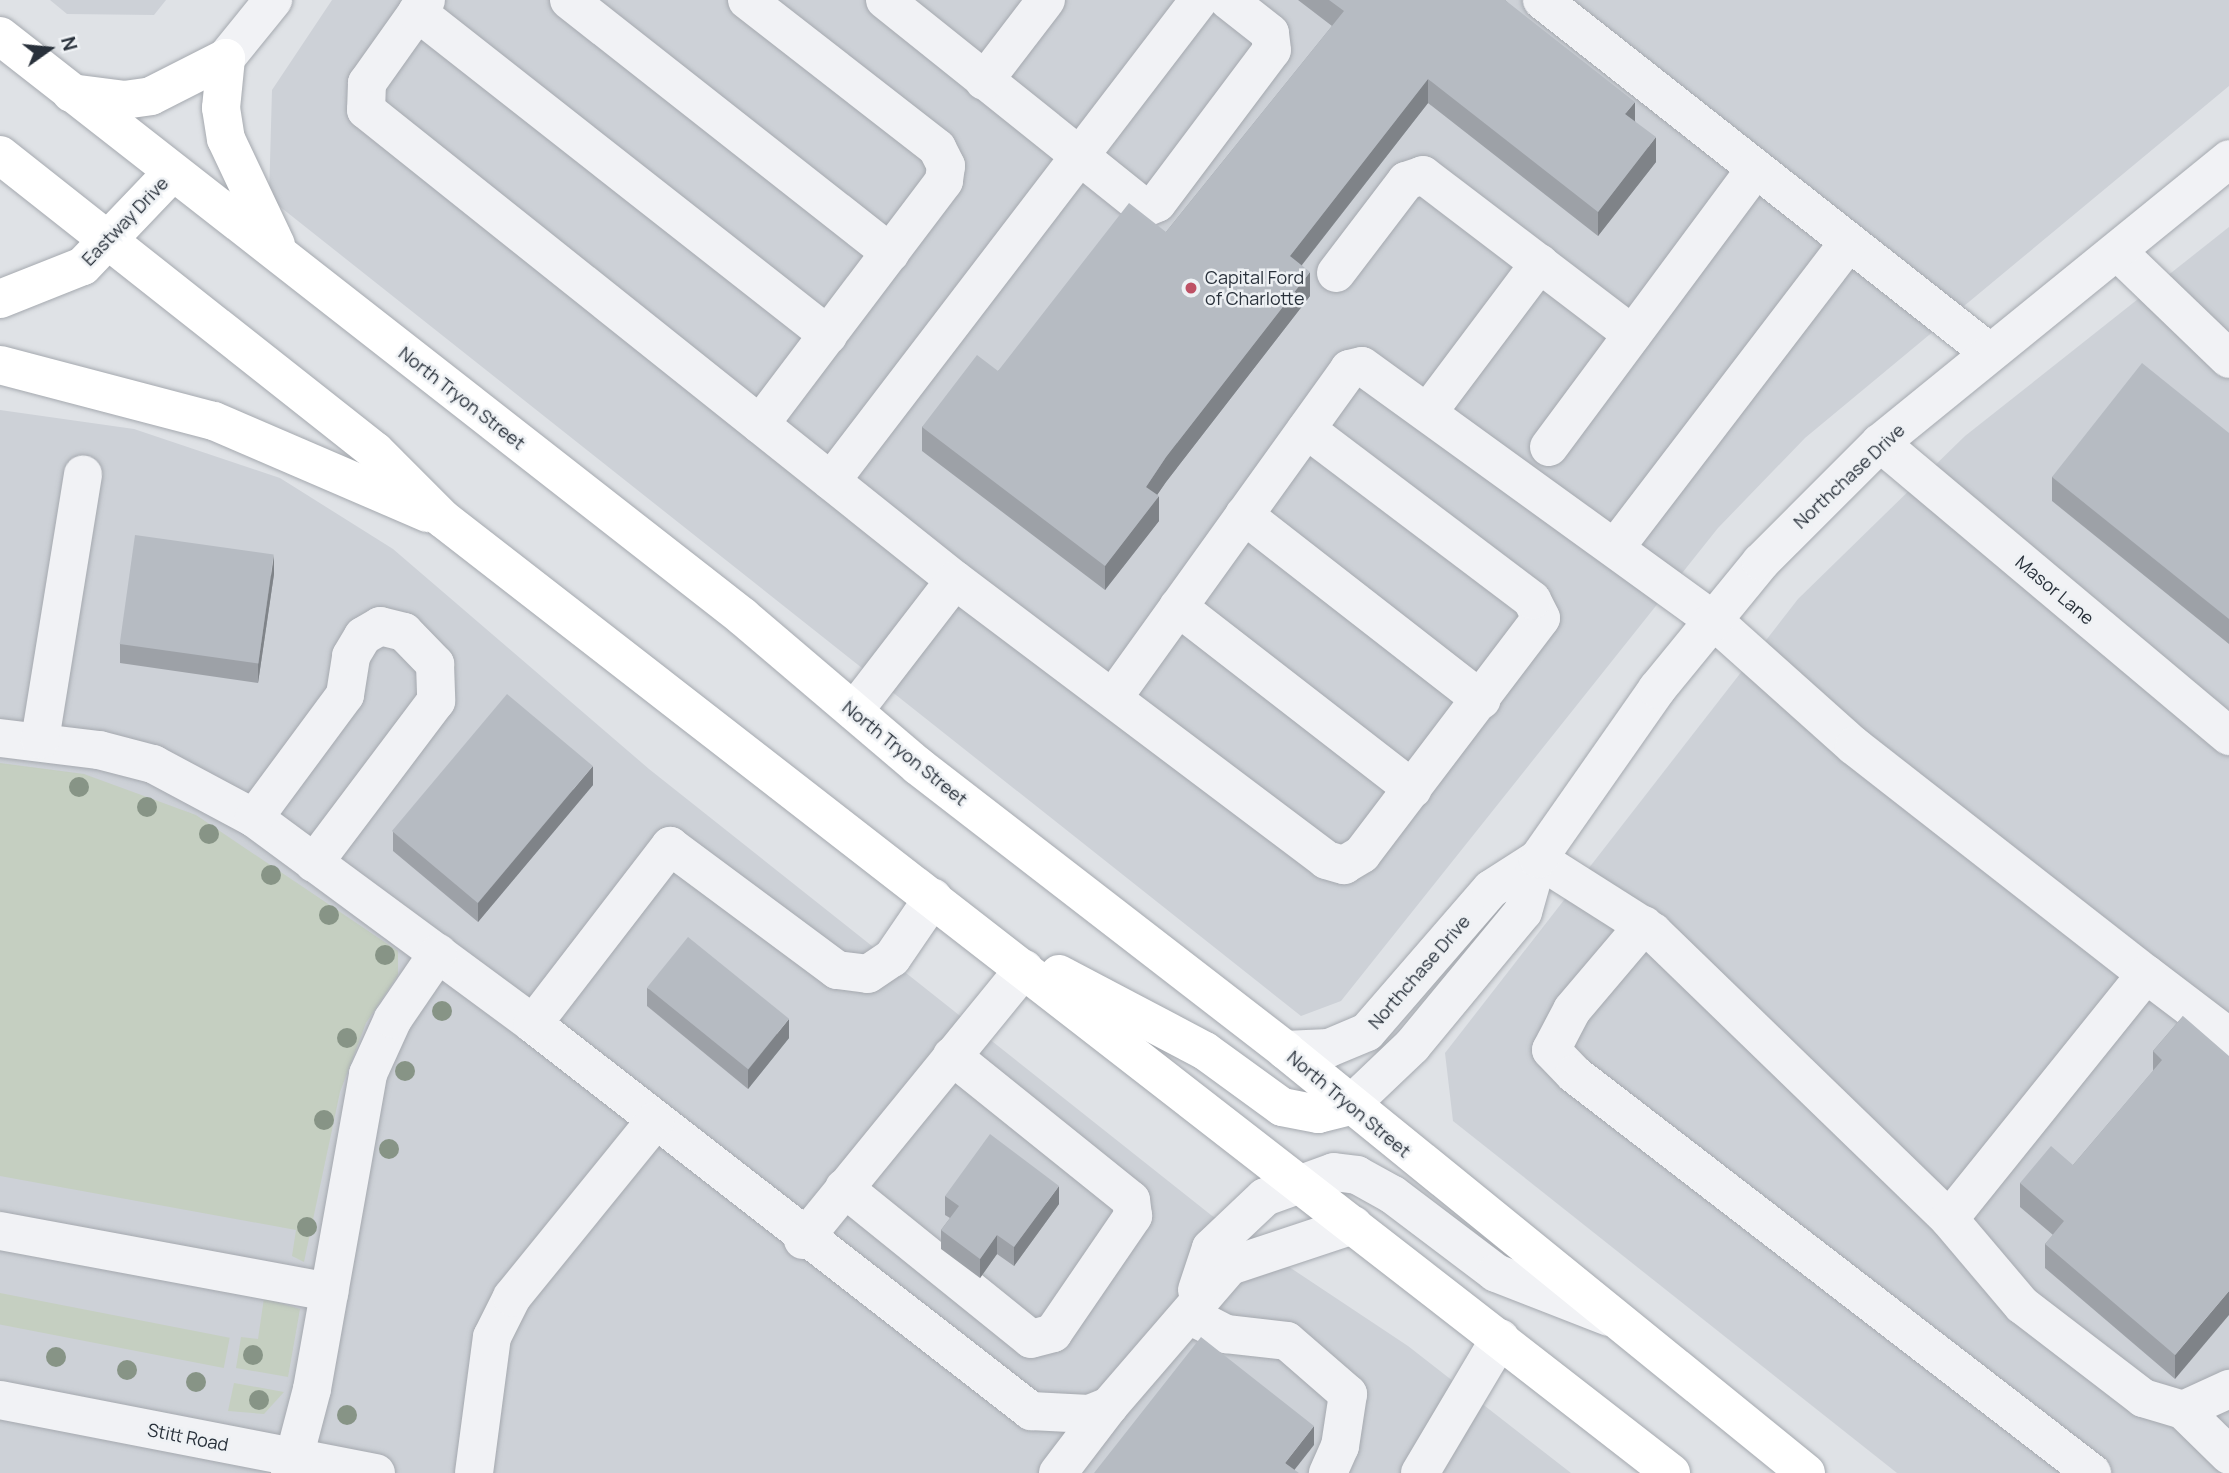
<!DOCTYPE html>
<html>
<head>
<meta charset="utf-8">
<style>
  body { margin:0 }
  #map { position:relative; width:2229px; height:1473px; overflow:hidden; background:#dfe2e6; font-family:Manrope,sans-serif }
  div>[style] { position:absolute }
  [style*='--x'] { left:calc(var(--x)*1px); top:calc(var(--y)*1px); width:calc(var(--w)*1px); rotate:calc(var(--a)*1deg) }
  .built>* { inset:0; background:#cdd1d7 }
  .green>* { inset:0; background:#c5cfc1; transform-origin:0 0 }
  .roads { filter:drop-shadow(0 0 2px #a5a9af) drop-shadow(0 0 2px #a5a9af) }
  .minor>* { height:38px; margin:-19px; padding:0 19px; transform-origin:19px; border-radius:19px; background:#f1f2f5 }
  .major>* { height:38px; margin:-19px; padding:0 19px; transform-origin:19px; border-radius:19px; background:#fff }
  .trees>* { width:20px; height:20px; margin:-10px; border-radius:50%; background:#879486 }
  .wall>* { inset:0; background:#9da1a7 }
  .shaded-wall>* { inset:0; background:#7f8388 }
  .building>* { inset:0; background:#b6bbc2; transform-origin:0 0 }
  .dots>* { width:19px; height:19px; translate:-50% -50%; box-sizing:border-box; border:4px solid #eef1f4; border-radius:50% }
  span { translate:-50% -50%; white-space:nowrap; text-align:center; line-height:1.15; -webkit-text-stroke:5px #eef1f4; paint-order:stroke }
  .street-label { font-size:18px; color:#29313b }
  .poi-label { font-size:18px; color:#29313b }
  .left { translate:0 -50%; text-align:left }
  .north { position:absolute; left:14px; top:14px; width:70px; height:70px; -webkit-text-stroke:5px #eef1f4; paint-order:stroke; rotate:75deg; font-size:19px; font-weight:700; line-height:28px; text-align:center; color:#29313b }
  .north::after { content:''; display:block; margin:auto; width:24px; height:32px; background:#29313b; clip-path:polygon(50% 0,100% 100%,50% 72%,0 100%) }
</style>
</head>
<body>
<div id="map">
  <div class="built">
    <i style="clip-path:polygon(50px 0,166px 0,154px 15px,67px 14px)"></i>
    <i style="clip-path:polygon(332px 0,2229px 0,2229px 86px,1805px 438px,1718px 528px,1341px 1001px,1301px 1016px,269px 198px,272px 90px)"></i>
    <i style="clip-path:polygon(2229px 227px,2229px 1473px,1897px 1473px,1453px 1121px,1445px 1053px,1798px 599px,1965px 436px)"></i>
    <i style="clip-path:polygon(0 410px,134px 429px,280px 478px,393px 549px,649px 769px,1211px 1215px,1408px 1346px,1571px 1473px,0 1473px)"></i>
  </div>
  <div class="green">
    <i style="clip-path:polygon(0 763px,84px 774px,196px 815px,398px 951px,398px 975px,366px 1023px,340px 1092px,304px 1262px,292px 1256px,296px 1230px,0 1176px)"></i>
    <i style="left:0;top:1293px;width:234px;height:31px;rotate:11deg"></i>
    <i style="clip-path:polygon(264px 1298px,300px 1309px,288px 1377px,236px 1368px,241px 1337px,258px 1339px)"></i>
    <i style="clip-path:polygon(234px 1383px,284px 1392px,264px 1414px,228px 1411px)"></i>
  </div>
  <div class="roads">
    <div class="minor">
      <i style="--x:426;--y:0;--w:102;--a:125.4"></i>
      <i style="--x:367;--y:83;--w:27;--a:92"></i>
      <i style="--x:366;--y:110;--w:754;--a:38.59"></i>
      <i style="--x:955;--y:580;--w:465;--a:37"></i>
      <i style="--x:1326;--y:860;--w:19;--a:16"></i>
      <i style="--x:1344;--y:865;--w:21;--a:-31"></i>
      <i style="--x:1362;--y:854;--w:296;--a:-52.8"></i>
      <i style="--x:1541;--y:618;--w:20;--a:-117"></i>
      <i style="--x:1532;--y:600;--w:283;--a:-142.9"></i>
      <i style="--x:569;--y:0;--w:409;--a:38.2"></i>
      <i style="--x:747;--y:0;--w:241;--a:37.9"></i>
      <i style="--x:937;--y:148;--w:20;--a:63"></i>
      <i style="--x:946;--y:166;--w:15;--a:98"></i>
      <i style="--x:944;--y:181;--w:305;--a:127.1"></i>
      <i style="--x:885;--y:0;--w:333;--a:38.7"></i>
      <i style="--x:1145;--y:208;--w:13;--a:-23"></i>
      <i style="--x:1157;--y:203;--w:191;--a:-53.1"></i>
      <i style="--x:1272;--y:50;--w:17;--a:-97"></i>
      <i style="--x:1270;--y:33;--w:53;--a:-141.8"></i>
      <i style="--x:1542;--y:0;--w:569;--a:38.22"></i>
      <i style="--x:417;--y:12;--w:523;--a:38.16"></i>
      <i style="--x:226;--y:58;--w:75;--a:-51"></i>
      <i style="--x:984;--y:81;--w:102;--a:-52.6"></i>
      <i style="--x:2118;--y:252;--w:154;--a:43.9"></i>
      <i style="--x:1336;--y:273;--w:116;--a:-52.7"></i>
      <i style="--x:1406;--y:181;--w:18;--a:-19"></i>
      <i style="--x:1423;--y:175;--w:263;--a:37.3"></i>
      <i style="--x:1428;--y:412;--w:186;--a:-53.1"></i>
      <i style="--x:1880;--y:443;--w:456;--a:40"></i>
      <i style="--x:1549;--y:447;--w:347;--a:-53.4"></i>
      <i style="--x:831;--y:481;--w:606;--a:-52.58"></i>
      <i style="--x:1244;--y:515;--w:301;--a:37.9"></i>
      <i style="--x:1615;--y:548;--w:385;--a:-52.6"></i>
      <i style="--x:1178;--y:607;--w:297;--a:37.8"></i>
      <i style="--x:1113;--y:698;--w:405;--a:-54.3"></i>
      <i style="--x:1349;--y:369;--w:13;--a:-13"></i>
      <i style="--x:1362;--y:366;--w:433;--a:35.9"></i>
      <i style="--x:1713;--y:620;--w:189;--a:41.8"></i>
      <i style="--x:1854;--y:746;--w:370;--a:38"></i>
      <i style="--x:854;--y:711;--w:165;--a:-52.4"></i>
      <i style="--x:0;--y:738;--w:100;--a:6.9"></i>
      <i style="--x:99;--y:750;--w:56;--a:14.5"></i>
      <i style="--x:153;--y:764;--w:115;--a:28.1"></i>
      <i style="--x:254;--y:818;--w:347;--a:36.4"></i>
      <i style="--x:533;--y:1024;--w:631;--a:37.85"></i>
      <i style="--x:1031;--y:1411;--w:58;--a:3"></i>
      <i style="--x:1089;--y:1414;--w:22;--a:-22"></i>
      <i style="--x:1109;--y:1406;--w:185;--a:-49.2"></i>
      <i style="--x:1230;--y:1266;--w:130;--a:-18.4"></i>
      <i style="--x:40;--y:740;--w:269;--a:-80.8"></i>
      <i style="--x:254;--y:818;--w:153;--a:-53.5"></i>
      <i style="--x:345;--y:695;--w:39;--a:-81"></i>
      <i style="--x:351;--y:656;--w:23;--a:-59"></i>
      <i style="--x:363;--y:636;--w:20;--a:-30"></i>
      <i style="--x:380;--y:626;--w:25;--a:14"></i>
      <i style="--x:404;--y:632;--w:45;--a:45.9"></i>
      <i style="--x:435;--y:664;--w:37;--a:88"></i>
      <i style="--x:436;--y:701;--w:203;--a:127"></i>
      <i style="--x:1538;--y:859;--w:136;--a:32.4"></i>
      <i style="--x:1653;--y:932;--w:412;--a:44.1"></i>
      <i style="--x:1949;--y:1219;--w:113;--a:49.7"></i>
      <i style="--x:2022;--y:1305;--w:153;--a:37.5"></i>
      <i style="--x:2143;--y:1398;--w:42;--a:16.7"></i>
      <i style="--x:2183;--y:1410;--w:51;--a:-24.5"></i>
      <i style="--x:1644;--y:925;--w:111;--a:130.3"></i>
      <i style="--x:1572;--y:1010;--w:45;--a:117.7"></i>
      <i style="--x:1551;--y:1050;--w:33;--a:46"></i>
      <i style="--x:1574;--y:1074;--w:654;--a:37.61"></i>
      <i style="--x:533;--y:1024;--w:225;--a:-52.4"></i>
      <i style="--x:670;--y:846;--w:208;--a:36.6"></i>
      <i style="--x:837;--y:970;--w:31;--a:7"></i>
      <i style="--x:868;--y:974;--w:29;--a:-34"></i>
      <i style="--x:892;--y:958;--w:73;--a:-55.7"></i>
      <i style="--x:1285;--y:1050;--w:44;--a:-2.6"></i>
      <i style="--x:1329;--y:1048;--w:41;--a:-22.8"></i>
      <i style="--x:1367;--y:1032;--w:189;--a:-49.1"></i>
      <i style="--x:1491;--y:889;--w:56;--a:-32.6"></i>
      <i style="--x:1349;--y:1106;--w:87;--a:-43.6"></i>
      <i style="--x:1412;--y:1046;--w:174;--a:-50.4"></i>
      <i style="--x:1523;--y:912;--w:55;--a:-74.2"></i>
      <i style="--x:1538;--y:859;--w:208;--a:-55"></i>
      <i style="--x:1657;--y:689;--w:164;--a:-50.7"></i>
      <i style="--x:1761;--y:562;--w:168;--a:-45"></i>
      <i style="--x:1880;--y:443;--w:450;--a:-39.1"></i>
      <i style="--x:844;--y:1188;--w:240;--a:38.9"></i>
      <i style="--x:1031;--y:1339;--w:23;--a:-15"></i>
      <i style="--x:1053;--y:1333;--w:142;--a:-55.6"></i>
      <i style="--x:1133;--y:1216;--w:16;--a:-97"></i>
      <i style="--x:1131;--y:1200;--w:230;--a:-141.2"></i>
      <i style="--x:1949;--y:1219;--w:314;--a:-51.2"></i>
      <i style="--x:2146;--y:974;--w:104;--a:37.2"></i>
      <i style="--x:0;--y:1231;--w:335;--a:10.5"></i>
      <i style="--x:803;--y:1240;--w:350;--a:-50.8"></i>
      <i style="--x:1197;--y:1290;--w:44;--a:-71.6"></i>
      <i style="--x:1211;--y:1248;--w:74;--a:-43.4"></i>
      <i style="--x:1265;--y:1197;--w:73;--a:-19.9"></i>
      <i style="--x:1334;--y:1172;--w:23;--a:7"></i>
      <i style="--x:1357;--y:1175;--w:41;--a:29.1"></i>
      <i style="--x:1393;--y:1195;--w:129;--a:37.1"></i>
      <i style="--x:1496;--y:1273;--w:121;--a:21.3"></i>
      <i style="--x:1189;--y:1315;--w:42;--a:27.2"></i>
      <i style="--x:1226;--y:1334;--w:61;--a:6.5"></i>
      <i style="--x:1287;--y:1341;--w:81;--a:41"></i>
      <i style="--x:1348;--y:1394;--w:53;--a:98.7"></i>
      <i style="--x:1340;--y:1446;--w:30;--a:114"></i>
      <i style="--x:0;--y:1400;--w:383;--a:11"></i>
      <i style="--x:2183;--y:1410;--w:64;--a:44.4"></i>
      <i style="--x:290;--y:1473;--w:87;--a:-75.3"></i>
      <i style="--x:312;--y:1389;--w:320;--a:-79.9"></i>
      <i style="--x:368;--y:1074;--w:60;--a:-65.6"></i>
      <i style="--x:393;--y:1019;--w:80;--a:-55.7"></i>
      <i style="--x:474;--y:1473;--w:137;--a:-82.5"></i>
      <i style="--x:492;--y:1337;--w:45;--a:-63.4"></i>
      <i style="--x:512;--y:1297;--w:227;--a:-50.9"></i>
      <i style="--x:1058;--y:1473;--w:84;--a:-52.7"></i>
      <i style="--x:1420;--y:1473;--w:157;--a:-59.3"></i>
    </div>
    <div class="major">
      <i style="--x:0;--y:36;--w:943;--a:38.02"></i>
      <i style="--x:743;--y:617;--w:230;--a:40.4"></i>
      <i style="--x:918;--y:766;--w:464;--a:37.7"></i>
      <i style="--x:1285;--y:1050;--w:671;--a:39.07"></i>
      <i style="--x:226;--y:58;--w:50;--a:95.7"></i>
      <i style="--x:221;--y:108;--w:31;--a:81"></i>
      <i style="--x:226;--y:139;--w:117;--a:64.7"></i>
      <i style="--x:71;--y:93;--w:53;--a:7.5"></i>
      <i style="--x:124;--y:100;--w:27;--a:-8"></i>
      <i style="--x:151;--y:96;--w:84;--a:-26.9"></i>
      <i style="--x:0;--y:155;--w:478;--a:38.3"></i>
      <i style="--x:375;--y:451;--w:96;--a:45"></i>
      <i style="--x:443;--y:519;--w:1555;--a:37.84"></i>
      <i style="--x:0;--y:299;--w:89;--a:-21.7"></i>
      <i style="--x:83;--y:266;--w:129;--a:-46.3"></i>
      <i style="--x:0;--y:365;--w:221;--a:14.7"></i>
      <i style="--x:214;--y:421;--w:233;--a:23.3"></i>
      <i style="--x:1059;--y:974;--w:165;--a:27.8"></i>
      <i style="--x:1205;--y:1051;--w:95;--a:36"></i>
      <i style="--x:1282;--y:1107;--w:37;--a:11"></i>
      <i style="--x:1318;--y:1114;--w:32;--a:-14"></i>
    </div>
  </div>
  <div class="trees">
    <i style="left:79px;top:787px"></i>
    <i style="left:147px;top:807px"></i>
    <i style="left:209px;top:834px"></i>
    <i style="left:271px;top:875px"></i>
    <i style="left:329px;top:915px"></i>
    <i style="left:385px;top:955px"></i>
    <i style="left:442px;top:1011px"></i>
    <i style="left:347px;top:1038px"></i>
    <i style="left:405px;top:1071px"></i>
    <i style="left:324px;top:1120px"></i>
    <i style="left:389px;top:1149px"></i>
    <i style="left:307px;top:1227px"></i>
    <i style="left:253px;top:1355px"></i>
    <i style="left:56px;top:1357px"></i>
    <i style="left:127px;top:1370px"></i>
    <i style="left:196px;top:1382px"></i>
    <i style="left:259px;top:1400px"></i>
    <i style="left:347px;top:1415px"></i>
  </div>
  <div class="wall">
    <i style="clip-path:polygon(1298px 0,1505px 0,1635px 121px,1656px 162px,1598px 236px,1428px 103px,1302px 265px,1310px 296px,1166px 482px,1157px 495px,1159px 521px,1105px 590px,922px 451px,922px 427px,998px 371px,1166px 232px,1332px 26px)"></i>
    <i style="clip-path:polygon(2229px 433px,2229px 644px,2052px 501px,2052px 477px)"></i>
    <i style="clip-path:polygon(274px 574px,258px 683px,120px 663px,120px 644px)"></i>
    <i style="clip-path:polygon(593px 785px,478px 922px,393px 851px,393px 832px)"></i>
    <i style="clip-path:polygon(647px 988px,789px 1038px,748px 1089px,647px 1006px)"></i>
    <i style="clip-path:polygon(2183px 1016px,2175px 1379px,2045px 1268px,2045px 1244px,2053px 1235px,2020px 1207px,2020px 1183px,2073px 1165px,2153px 1071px,2153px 1051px)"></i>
    <i style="clip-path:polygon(945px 1196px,1059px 1204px,1014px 1266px,997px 1254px,980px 1278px,941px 1249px,941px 1230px,950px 1218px,945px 1215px)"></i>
  </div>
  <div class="shaded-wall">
    <i style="clip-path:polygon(1428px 79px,1428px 103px,1290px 280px,1290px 256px)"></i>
    <i style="clip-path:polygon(1635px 102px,1635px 126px,1625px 114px)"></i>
    <i style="clip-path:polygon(1656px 137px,1656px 162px,1598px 236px,1598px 212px)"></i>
    <i style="clip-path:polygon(1310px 272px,1310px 296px,1166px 482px,1146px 511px,1146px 487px,1166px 457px)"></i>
    <i style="clip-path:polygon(1159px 496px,1159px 521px,1105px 590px,1105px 566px)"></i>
    <i style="clip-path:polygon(274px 555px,274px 574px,258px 683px,258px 665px)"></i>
    <i style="clip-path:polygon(593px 766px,593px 785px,478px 922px,478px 903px)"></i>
    <i style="clip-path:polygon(789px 1019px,789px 1038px,748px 1089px,748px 1070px)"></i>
    <i style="clip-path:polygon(1059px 1186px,1059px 1204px,1014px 1266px,1014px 1247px)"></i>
    <i style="clip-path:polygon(997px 1235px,997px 1254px,980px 1278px,980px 1259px)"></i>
    <i style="clip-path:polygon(2229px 1291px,2229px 1315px,2175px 1379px,2175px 1355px)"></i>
    <i style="clip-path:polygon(1314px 1426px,1314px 1445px,1292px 1473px,1285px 1463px)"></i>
  </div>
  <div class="building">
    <i style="clip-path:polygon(1329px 0,1505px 0,1635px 102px,1625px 114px,1656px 137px,1598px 212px,1428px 79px,1290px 256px,1310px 272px,1166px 457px,1146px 487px,1159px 496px,1105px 566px,922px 427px,977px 355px,998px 371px,1129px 203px,1166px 232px,1344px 11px)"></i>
    <i style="clip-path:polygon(2142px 363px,2229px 433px,2229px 619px,2052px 477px)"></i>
    <i style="left:135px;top:535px;width:140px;height:110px;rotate:8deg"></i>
    <i style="left:507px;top:694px;width:112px;height:179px;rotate:40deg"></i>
    <i style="left:688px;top:937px;width:130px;height:65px;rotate:39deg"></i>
    <i style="clip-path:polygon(2183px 1016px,2229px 1056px,2229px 1291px,2175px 1355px,2045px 1244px,2064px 1221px,2020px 1183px,2051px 1146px,2073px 1165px,2162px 1060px,2153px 1051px)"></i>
    <i style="clip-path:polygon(990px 1134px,1059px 1186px,1014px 1247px,997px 1235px,980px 1259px,941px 1230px,959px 1206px,945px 1196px)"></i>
    <i style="clip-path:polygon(1201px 1337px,1314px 1426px,1285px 1463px,1299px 1473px,1094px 1473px)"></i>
  </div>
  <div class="dots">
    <i style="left:1191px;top:288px;background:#be5165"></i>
  </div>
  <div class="street-label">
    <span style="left:125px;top:221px;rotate:-46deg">Eastway Drive</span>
    <span style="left:462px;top:398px;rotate:38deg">North Tryon Street</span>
    <span style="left:1849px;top:476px;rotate:-43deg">Northchase Drive</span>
    <span style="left:2055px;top:590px;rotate:40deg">Masor Lane</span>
    <span style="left:905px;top:753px;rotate:39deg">North Tryon Street</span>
    <span style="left:1419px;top:972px;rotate:-49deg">Northchase Drive</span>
    <span style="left:1349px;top:1104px;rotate:40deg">North Tryon Street</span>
    <span style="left:188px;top:1437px;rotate:11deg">Stitt Road</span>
  </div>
  <div class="poi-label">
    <span class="left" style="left:1205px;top:288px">Capital Ford<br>of Charlotte</span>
  </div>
  <div class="north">N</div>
</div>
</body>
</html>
